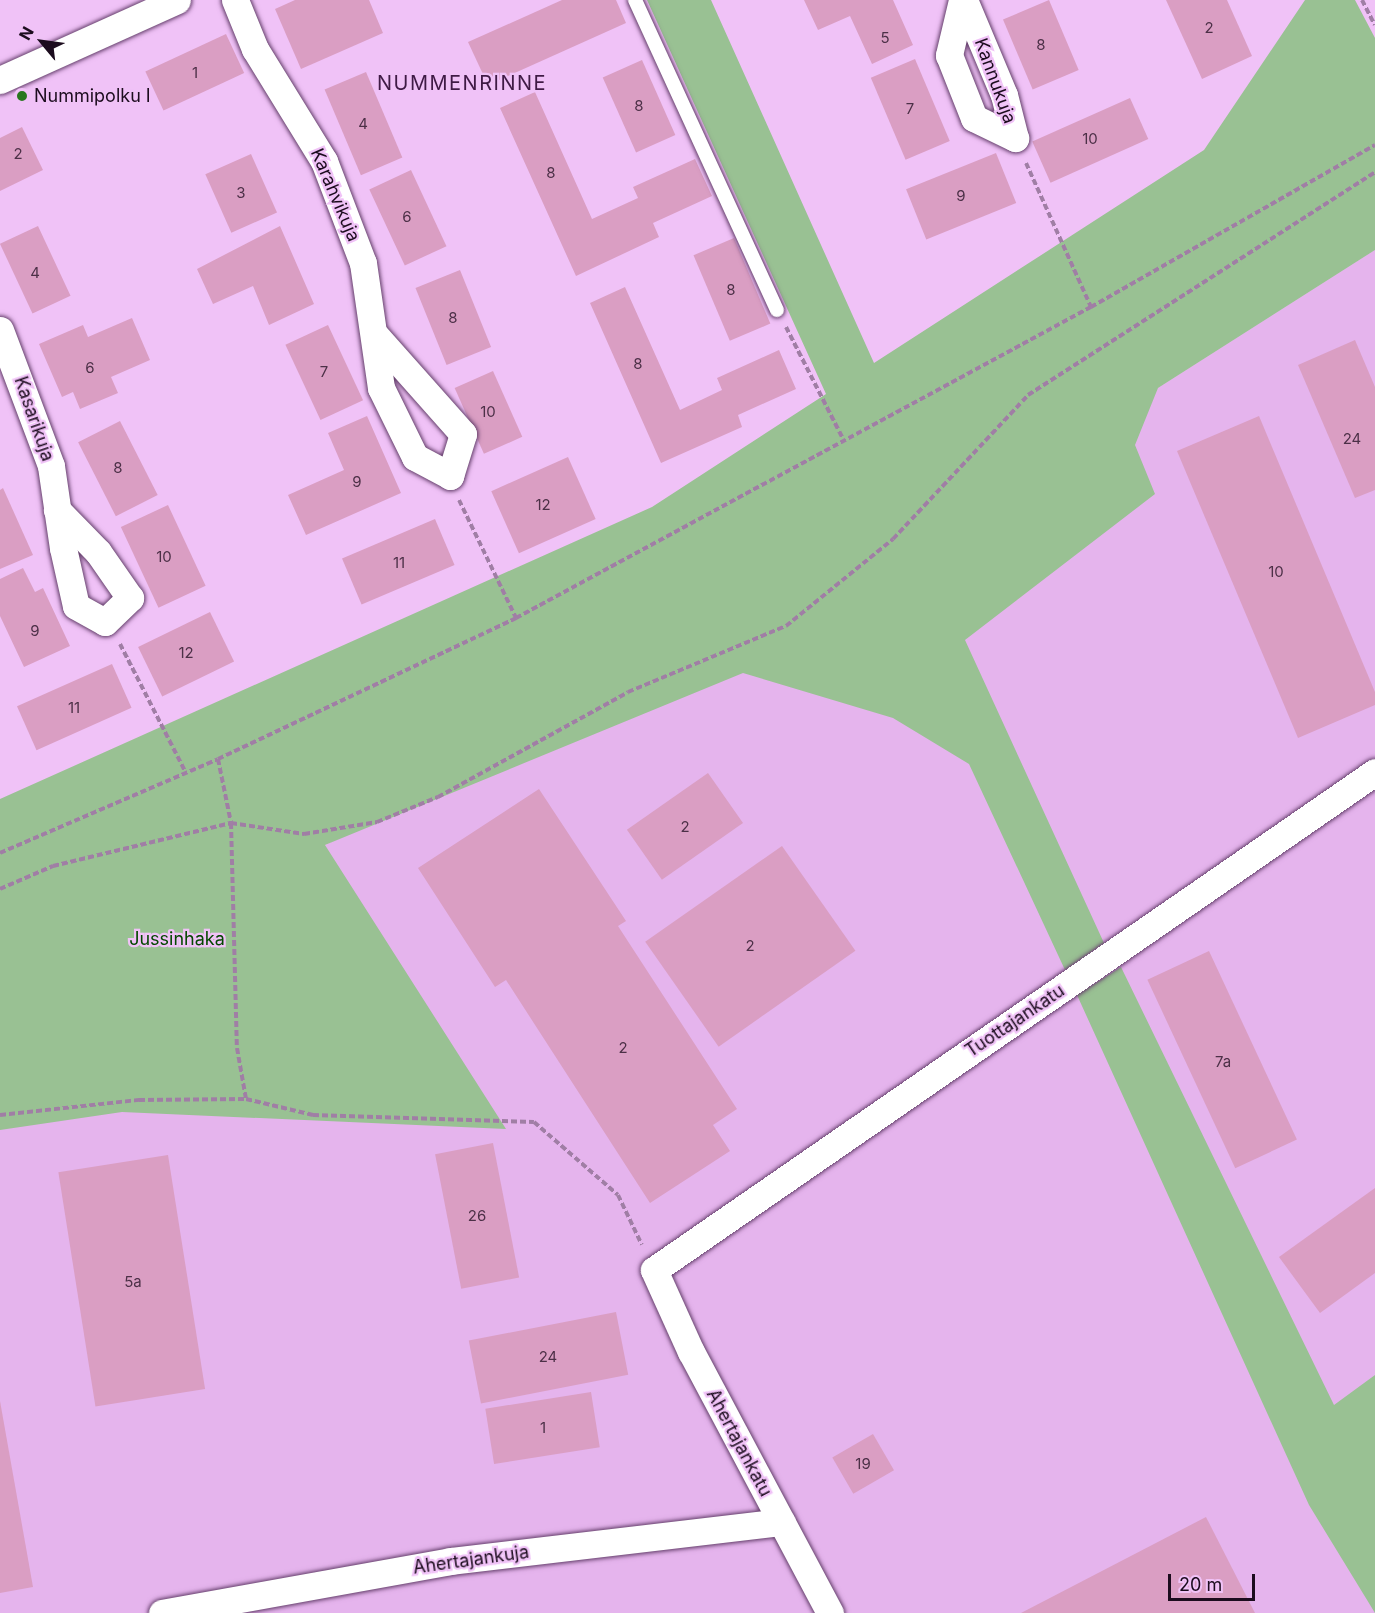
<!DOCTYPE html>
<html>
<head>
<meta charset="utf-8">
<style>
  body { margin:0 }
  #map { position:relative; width:1375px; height:1613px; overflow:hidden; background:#f0c2f7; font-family:Inter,sans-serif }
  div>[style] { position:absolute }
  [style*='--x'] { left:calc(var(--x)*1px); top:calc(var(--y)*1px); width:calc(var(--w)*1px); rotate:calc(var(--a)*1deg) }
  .built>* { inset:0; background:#e5b4ed }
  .green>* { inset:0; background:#99c193 }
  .building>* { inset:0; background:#da9ec3; transform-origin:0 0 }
  .path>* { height:4px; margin-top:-2px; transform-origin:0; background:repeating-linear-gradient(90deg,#a07ea5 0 6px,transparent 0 9px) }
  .roads { filter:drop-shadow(0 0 2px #653f6c) drop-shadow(0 0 2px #653f6c) }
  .service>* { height:14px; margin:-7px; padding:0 7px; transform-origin:7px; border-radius:7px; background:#fff }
  .minor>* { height:27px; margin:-13.5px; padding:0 13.5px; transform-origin:13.5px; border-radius:13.5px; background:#fff }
  .dots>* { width:16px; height:16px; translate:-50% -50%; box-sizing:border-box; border:3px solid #f0c2f7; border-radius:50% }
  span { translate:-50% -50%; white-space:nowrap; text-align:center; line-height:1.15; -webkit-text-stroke:4.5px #f0c2f7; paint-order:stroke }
  .number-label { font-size:15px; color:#4c3047 }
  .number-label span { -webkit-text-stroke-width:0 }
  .street-label { font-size:18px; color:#1c0c1e }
  .poi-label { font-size:18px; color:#1c0c1e }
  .left { translate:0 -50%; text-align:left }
  .park-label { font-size:18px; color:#034800 }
  .neighbourhood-label { font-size:20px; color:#3f1a45; letter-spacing:1.5px }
  .north { position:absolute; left:12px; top:12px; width:60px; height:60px; -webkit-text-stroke:4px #f0c2f7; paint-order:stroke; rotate:299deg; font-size:16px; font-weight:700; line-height:24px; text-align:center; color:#1c0c1e }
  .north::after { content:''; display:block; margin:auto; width:21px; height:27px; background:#1c0c1e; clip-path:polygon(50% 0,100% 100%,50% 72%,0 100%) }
  .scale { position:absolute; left:1168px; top:1574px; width:87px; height:27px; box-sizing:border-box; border:3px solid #1c0c1e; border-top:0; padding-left:8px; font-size:18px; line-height:21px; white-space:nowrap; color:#1c0c1e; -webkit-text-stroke:4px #f0c2f7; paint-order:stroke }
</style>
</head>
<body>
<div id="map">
  <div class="built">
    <i style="clip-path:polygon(1375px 250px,1375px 1613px,0 1613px,0 1024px,1158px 388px)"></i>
  </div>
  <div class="green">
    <i style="clip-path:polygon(647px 0,711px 0,874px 363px,1204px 150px,1305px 0,1355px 0,1375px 38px,1375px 250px,1158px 388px,1135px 445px,1155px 494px,965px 640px,1104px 943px,1065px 970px,969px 764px,893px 718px,743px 673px,325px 845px,506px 1129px,122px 1112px,0 1130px,0 799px,652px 507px,826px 394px)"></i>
    <i style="clip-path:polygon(1121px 967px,1334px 1405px,1375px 1375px,1375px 1613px,1309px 1505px,1077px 995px)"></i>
  </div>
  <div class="building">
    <i style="clip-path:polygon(295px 0,369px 0,383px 33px,301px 69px,275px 9px)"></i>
    <i style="clip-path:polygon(562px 0,616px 0,626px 23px,488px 85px,468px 42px)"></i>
    <i style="clip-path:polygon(804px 0,893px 0,913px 45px,872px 64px,850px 16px,818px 30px)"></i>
    <i style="left:1049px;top:0;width:76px;height:50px;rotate:67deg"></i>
    <i style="clip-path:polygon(1166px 0,1227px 0,1252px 56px,1202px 79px)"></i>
    <i style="left:226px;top:34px;width:43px;height:89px;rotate:65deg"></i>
    <i style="left:915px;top:59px;width:89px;height:48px;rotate:67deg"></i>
    <i style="left:642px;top:60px;width:82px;height:43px;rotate:66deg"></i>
    <i style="left:366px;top:72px;width:93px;height:45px;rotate:67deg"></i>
    <i style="clip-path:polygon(535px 92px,592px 219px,638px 198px,633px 187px,695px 159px,712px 196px,653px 223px,659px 237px,576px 276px,500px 108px)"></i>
    <i style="left:1130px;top:98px;width:45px;height:107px;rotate:66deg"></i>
    <i style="clip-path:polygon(22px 127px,43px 170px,0 191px,0 138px)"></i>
    <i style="left:996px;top:153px;width:54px;height:97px;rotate:68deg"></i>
    <i style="left:251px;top:154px;width:64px;height:50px;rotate:66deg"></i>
    <i style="left:411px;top:170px;width:84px;height:46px;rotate:65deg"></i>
    <i style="left:38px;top:226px;width:77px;height:42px;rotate:65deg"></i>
    <i style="clip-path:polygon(280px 226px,314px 304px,269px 325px,253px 286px,213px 304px,197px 269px)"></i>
    <i style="left:734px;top:238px;width:93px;height:44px;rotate:67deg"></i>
    <i style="left:460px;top:270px;width:83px;height:48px;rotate:68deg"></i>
    <i style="clip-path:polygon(625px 287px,680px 410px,722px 390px,717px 378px,779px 350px,796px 389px,738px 415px,742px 427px,661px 463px,590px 303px)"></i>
    <i style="clip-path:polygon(132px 318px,150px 360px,111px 377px,118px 393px,80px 409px,73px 392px,62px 397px,39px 344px,83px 325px,88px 337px)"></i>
    <i style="left:328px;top:325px;width:83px;height:47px;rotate:65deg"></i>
    <i style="clip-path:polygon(1355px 340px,1375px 387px,1375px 490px,1355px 498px,1298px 365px)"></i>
    <i style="left:493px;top:371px;width:72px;height:42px;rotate:66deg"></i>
    <i style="clip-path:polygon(367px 416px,401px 493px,306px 535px,288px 495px,344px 470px,328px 433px)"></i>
    <i style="clip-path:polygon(1259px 416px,1375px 692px,1375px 705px,1298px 738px,1177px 451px)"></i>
    <i style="left:120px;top:421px;width:83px;height:47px;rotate:63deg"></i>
    <i style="left:568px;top:457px;width:68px;height:84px;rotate:66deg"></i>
    <i style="clip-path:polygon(3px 488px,33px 555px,0 569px,0 490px)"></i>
    <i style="left:168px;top:505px;width:89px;height:52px;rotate:65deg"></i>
    <i style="left:435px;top:519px;width:50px;height:101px;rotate:67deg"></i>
    <i style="clip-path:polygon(23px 568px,35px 592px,43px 588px,70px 646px,24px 667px,0 616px,0 579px)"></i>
    <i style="left:210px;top:612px;width:55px;height:80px;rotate:64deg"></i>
    <i style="left:112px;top:664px;width:48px;height:104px;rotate:66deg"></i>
    <i style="left:708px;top:773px;width:61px;height:99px;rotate:55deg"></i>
    <i style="clip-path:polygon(539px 789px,626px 921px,618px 926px,737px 1109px,713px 1125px,730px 1151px,650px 1203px,506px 980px,495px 987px,418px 868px)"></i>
    <i style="left:782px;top:846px;width:128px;height:167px;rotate:55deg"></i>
    <i style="left:1209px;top:951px;width:208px;height:68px;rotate:65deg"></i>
    <i style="left:493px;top:1143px;width:137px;height:59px;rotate:79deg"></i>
    <i style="left:168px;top:1155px;width:237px;height:111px;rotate:81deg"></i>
    <i style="clip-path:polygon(1375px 1188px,1375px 1273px,1320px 1313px,1279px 1257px)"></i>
    <i style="left:616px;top:1312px;width:64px;height:150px;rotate:79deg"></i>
    <i style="left:591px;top:1392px;width:56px;height:107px;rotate:81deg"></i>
    <i style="clip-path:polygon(0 1401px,33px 1587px,0 1593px)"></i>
    <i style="left:873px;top:1434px;width:42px;height:47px;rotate:60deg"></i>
    <i style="clip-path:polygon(1206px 1517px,1255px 1613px,1021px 1613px)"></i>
  </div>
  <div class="path">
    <i style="--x:1362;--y:0;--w:28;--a:63"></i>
    <i style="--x:1026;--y:163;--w:158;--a:65.7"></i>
    <i style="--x:786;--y:327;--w:126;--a:63"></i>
    <i style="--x:459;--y:500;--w:131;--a:64.2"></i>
    <i style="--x:120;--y:644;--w:143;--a:62.9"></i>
    <i style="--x:218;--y:759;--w:65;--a:78.5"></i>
    <i style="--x:231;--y:823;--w:225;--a:88.5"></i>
    <i style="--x:237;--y:1048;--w:52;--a:80"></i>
    <i style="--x:0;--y:853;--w:237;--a:-23.3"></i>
    <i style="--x:218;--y:759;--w:330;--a:-25.3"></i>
    <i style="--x:516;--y:618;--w:654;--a:-28.41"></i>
    <i style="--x:1091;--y:307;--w:327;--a:-29.7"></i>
    <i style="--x:0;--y:889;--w:58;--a:-23.5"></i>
    <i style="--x:53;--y:866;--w:183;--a:-13.6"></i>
    <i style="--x:231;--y:823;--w:74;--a:8.6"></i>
    <i style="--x:304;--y:834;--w:74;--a:-9.3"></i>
    <i style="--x:377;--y:822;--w:66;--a:-22.3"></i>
    <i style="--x:438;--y:797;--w:217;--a:-28.9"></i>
    <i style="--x:628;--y:692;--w:171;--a:-22.7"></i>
    <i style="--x:786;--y:626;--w:138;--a:-39.1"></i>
    <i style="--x:893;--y:539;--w:197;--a:-46.8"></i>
    <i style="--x:1028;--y:395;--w:412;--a:-32.7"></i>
    <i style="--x:0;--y:1115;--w:140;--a:-6.2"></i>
    <i style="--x:139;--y:1100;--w:107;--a:-0.5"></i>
    <i style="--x:246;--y:1099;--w:69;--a:13.4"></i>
    <i style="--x:313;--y:1115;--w:221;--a:1.8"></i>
    <i style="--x:534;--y:1122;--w:111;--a:41"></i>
    <i style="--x:618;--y:1195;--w:55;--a:64.4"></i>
  </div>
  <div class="roads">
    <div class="service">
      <i style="--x:635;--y:0;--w:341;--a:65.4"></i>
    </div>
    <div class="minor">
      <i style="--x:235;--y:0;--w:53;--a:67.8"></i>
      <i style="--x:255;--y:49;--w:132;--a:58.4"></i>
      <i style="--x:324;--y:161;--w:109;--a:69.1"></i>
      <i style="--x:363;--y:263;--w:126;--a:81.8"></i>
      <i style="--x:381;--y:388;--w:77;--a:63.8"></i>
      <i style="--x:415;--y:457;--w:40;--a:28"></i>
      <i style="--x:450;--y:476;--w:44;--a:-72.8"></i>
      <i style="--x:463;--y:434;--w:131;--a:-131.6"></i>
      <i style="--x:962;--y:0;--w:57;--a:103.3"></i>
      <i style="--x:949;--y:55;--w:68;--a:68.4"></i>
      <i style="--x:974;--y:118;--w:46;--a:26"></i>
      <i style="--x:1015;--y:138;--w:44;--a:-104.3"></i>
      <i style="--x:1004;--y:95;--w:103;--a:-112.8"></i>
      <i style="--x:0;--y:80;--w:194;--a:-24.3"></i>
      <i style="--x:0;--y:330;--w:145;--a:69.4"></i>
      <i style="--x:51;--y:466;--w:83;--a:81.7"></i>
      <i style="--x:63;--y:548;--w:59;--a:77.4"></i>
      <i style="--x:76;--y:606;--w:33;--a:29"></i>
      <i style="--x:105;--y:622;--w:35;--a:-44"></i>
      <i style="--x:130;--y:598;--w:56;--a:-124.8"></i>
      <i style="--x:98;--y:552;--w:59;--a:-134.3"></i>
      <i style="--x:162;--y:1613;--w:293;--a:-10.2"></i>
      <i style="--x:450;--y:1561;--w:334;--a:-6.7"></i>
      <i style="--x:830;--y:1613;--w:296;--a:-118"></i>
      <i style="--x:691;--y:1352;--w:90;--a:-114.3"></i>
      <i style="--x:654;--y:1270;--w:876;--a:-34.63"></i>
    </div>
  </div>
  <div class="dots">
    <i style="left:22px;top:96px;background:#27761e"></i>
  </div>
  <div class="number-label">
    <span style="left:1209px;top:28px">2</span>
    <span style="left:885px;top:38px">5</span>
    <span style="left:1041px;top:45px">8</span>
    <span style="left:195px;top:73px">1</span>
    <span style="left:639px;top:106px">8</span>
    <span style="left:910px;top:109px">7</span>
    <span style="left:363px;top:124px">4</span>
    <span style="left:1090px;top:139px">10</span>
    <span style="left:18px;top:154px">2</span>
    <span style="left:551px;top:173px">8</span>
    <span style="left:241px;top:193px">3</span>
    <span style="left:961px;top:196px">9</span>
    <span style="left:407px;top:217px">6</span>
    <span style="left:35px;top:273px">4</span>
    <span style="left:731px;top:290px">8</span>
    <span style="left:453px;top:318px">8</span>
    <span style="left:638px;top:364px">8</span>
    <span style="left:90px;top:368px">6</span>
    <span style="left:324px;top:372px">7</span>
    <span style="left:488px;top:412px">10</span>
    <span style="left:1352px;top:439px">24</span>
    <span style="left:118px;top:468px">8</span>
    <span style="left:357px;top:482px">9</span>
    <span style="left:543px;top:505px">12</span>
    <span style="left:164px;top:557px">10</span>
    <span style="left:399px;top:563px">11</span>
    <span style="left:1276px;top:572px">10</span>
    <span style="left:35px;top:631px">9</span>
    <span style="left:186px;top:653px">12</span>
    <span style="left:74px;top:708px">11</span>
    <span style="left:685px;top:827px">2</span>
    <span style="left:750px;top:946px">2</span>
    <span style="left:623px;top:1048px">2</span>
    <span style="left:1223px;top:1062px">7a</span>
    <span style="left:477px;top:1216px">26</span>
    <span style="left:133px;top:1282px">5a</span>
    <span style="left:548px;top:1357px">24</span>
    <span style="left:543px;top:1428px">1</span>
    <span style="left:863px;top:1464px">19</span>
  </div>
  <div class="street-label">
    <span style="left:995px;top:81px;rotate:70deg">Kannukuja</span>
    <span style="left:335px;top:195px;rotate:67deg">Karahvikuja</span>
    <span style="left:34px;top:419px;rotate:71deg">Kasarikuja</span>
    <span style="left:1015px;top:1021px;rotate:-34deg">Tuottajankatu</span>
    <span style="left:739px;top:1443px;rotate:62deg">Ahertajankatu</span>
    <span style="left:471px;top:1560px;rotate:-8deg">Ahertajankuja</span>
  </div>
  <div class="poi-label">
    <span class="left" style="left:34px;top:96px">Nummipolku I</span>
  </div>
  <div class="park-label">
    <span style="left:177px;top:939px">Jussinhaka</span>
  </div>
  <div class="neighbourhood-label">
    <span style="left:462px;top:83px">NUMMENRINNE</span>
  </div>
  <div class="north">N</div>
  <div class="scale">20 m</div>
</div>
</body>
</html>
